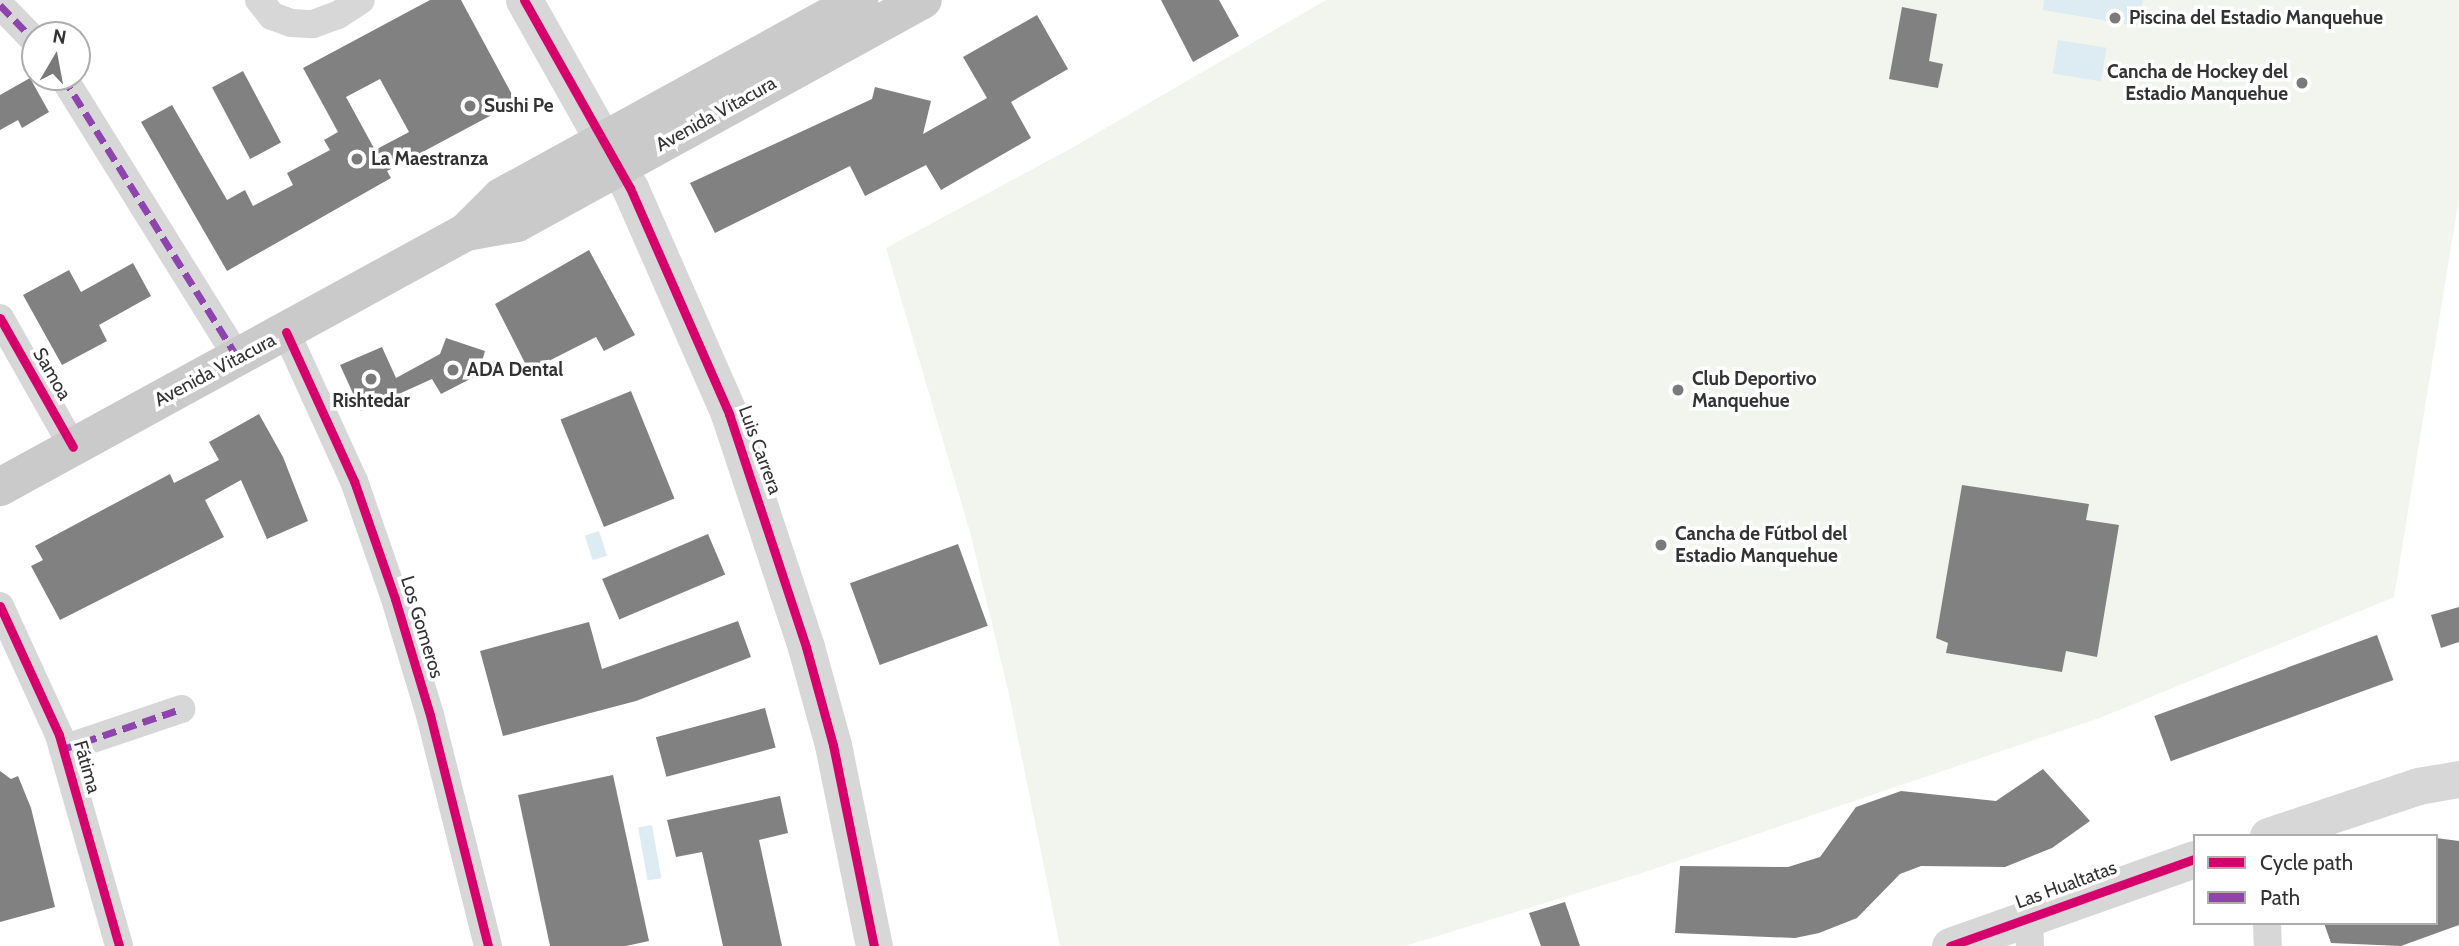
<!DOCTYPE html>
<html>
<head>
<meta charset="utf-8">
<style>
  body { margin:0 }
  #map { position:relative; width:2459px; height:946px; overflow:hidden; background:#fff; font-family:Cabin,sans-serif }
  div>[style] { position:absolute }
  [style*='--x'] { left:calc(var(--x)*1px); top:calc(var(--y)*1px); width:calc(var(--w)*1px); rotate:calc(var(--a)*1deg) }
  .green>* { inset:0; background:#f1f5ed }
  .water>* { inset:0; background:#ddebf3; transform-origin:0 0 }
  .building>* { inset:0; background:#818181; transform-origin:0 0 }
  .minor>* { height:28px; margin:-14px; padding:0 14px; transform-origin:14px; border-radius:14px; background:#d7d7d7 }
  .tertiary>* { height:37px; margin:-18.5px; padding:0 18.5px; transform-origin:18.5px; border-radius:18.5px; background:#d7d7d7 }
  .primary>* { height:38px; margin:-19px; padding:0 19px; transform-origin:19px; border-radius:19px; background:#cacaca }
  .quiet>* { height:7px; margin-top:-3.5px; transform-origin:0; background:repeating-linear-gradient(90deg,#8e44ad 0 14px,transparent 0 21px) }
  .cycleway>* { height:9px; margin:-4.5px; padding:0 4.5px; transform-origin:4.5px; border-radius:4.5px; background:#d6006c }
  .dots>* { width:19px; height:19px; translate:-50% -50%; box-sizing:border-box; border:4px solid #fff; border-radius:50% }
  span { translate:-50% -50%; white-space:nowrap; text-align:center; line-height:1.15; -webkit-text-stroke:7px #fff; paint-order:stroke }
  .poi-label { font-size:19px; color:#333; font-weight:700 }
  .left { translate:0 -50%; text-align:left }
  .right { translate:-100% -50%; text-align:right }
  .street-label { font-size:19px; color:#333 }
  .legend { position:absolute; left:2193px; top:834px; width:245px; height:91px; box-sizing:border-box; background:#fff; border:2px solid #adadad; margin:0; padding:9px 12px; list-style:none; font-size:21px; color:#333 }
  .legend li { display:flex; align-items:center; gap:14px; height:35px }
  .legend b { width:35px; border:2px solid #adadad }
  .north { position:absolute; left:21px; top:21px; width:70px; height:70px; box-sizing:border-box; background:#fff; border:2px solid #adadad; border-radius:50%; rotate:10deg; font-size:19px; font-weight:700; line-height:28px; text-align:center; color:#333 }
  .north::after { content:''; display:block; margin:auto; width:24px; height:32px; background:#7a7a7a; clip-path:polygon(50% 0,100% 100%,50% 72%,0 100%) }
</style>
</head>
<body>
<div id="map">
  <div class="green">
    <i style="clip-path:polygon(1326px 0,2459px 0,2459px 198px,2394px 597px,2102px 717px,1639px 874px,1405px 946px,1060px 946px,1010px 699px,970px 532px,886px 248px,1070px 149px)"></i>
  </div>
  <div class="water">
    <i style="clip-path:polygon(2044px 0,2143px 0,2138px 26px,2043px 10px)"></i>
    <i style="left:2058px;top:40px;width:49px;height:34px;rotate:9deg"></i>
    <i style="left:599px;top:531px;width:26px;height:15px;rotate:72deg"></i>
    <i style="left:652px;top:825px;width:54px;height:14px;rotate:80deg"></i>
  </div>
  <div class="building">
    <i style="clip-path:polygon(evenodd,430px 0,461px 0,516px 102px,387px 171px,391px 178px,227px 271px,141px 122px,172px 105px,227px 200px,245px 190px,253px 206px,293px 185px,287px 173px,330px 150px,324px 140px,338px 132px,303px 68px,430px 0,380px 79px,409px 132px,375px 150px,346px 97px,380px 79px)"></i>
    <i style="clip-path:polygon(1161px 0,1219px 0,1239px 36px,1193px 62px)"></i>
    <i style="clip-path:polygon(1902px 7px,1937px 14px,1929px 61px,1943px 64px,1938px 88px,1889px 79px)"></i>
    <i style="clip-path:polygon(1037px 15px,1068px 69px,1011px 102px,1031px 138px,941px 190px,926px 165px,865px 196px,850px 166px,715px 233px,690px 183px,872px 99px,875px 87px,931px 101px,923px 134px,987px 98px,963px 57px)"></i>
    <i style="left:243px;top:71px;width:81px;height:35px;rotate:62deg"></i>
    <i style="clip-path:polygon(30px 78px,49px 112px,22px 128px,18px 120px,0 130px,0 95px)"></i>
    <i style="clip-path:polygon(589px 250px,635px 335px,604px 351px,596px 337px,529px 371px,495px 304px)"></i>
    <i style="clip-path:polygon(133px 263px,151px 296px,99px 325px,107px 341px,62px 365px,23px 295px,69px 270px,81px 292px)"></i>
    <i style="clip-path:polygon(446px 338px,485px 351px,478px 375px,441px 394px,432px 379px,361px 411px,340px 365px,382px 347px,396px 378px,440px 354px)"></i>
    <i style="left:631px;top:391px;width:116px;height:76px;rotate:68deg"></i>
    <i style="clip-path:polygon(259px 414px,283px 457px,308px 521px,267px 539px,241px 480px,205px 500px,224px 537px,60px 620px,31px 566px,43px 560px,35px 546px,170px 474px,174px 483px,219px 460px,209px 442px)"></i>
    <i style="clip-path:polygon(1962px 485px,2089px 504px,2086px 520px,2119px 525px,2097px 657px,2066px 651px,2062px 672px,1946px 653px,1948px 643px,1936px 638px)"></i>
    <i style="left:708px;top:534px;width:44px;height:115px;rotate:67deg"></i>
    <i style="left:958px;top:544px;width:87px;height:115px;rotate:70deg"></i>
    <i style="clip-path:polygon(2459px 607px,2459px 642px,2441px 648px,2431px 615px)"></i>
    <i style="clip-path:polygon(738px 621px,751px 657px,636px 701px,503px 736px,480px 651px,589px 622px,602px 669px)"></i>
    <i style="left:2377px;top:635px;width:48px;height:237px;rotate:70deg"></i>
    <i style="left:765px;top:708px;width:41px;height:113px;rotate:75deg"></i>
    <i style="clip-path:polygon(2043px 769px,2090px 821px,2052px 848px,2005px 867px,1921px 866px,1900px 874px,1857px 918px,1819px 933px,1795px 938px,1675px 933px,1680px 866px,1788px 867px,1820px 857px,1856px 807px,1901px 791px,1996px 801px)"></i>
    <i style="clip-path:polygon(0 771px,11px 779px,18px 776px,31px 808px,55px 907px,0 922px)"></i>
    <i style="clip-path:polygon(613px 775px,649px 941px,626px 946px,550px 946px,518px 795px)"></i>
    <i style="clip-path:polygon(780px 796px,788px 833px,759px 840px,782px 946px,723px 946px,702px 852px,676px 857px,667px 820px)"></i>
    <i style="clip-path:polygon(2436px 838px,2459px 841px,2459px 925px,2401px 946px,2331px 943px,2324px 923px,2436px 923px)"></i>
    <i style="clip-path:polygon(1565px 902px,1580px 946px,1541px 946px,1529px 913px)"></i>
  </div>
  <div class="minor">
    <i style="--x:259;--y:0;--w:21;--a:51"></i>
    <i style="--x:272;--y:16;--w:20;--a:20"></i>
    <i style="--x:291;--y:23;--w:22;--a:3"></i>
    <i style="--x:313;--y:24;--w:27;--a:-20"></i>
    <i style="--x:338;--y:15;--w:27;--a:-33"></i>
    <i style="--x:0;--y:5;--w:50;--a:45.8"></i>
    <i style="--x:63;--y:77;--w:330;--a:58.1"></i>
    <i style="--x:0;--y:318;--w:148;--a:60.5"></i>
    <i style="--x:286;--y:332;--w:164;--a:65.5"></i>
    <i style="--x:354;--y:481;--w:125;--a:70.8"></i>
    <i style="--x:395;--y:599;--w:121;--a:73.2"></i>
    <i style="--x:430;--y:715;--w:238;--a:75.9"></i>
    <i style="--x:0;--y:606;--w:142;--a:65.4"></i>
    <i style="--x:59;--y:735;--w:219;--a:74.1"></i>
    <i style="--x:63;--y:749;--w:125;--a:-18.7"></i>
    <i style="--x:2029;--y:917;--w:29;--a:88"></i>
    <i style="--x:2267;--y:923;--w:23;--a:88"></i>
  </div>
  <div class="tertiary">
    <i style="--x:524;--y:0;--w:216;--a:60.6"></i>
    <i style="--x:630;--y:188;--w:247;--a:66.3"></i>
    <i style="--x:729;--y:414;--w:245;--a:71.7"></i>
    <i style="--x:806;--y:647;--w:102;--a:74.6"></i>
    <i style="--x:833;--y:745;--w:205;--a:78.5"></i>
    <i style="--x:2268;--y:836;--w:158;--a:-18.4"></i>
    <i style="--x:2418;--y:786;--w:42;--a:-9.7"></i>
    <i style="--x:1950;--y:946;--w:260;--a:-19.6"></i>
  </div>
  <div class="primary">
    <i style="--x:466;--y:232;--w:52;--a:-10"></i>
    <i style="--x:517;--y:223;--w:463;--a:-28.8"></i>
    <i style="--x:0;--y:487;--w:531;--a:-28.69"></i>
    <i style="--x:466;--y:232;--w:49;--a:-45"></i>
    <i style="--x:501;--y:197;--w:409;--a:-28.8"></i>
  </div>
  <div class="quiet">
    <i style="--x:0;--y:5;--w:50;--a:45.8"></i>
    <i style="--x:63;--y:77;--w:330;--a:58.1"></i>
    <i style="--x:63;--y:749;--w:125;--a:-18.7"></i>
  </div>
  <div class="cycleway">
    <i style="--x:524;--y:0;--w:216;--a:60.6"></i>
    <i style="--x:630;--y:188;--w:247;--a:66.3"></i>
    <i style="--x:729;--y:414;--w:245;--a:71.7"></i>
    <i style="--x:806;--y:647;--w:102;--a:74.6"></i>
    <i style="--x:833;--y:745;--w:205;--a:78.5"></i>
    <i style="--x:0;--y:318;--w:148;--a:60.5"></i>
    <i style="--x:286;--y:332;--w:164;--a:65.5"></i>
    <i style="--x:354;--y:481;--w:125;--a:70.8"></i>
    <i style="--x:395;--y:599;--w:121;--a:73.2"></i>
    <i style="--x:430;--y:715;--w:238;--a:75.9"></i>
    <i style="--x:0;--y:606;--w:142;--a:65.4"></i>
    <i style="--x:59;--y:735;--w:219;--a:74.1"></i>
    <i style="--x:1950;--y:946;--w:260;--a:-19.6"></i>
  </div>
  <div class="dots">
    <i style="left:2115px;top:18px;background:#7a7a7a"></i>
    <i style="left:2302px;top:83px;background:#7a7a7a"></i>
    <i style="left:470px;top:106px;background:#7a7a7a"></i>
    <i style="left:357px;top:159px;background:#7a7a7a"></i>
    <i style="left:453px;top:370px;background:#7a7a7a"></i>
    <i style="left:371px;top:379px;background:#7a7a7a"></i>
    <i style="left:1678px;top:390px;background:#7a7a7a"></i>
    <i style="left:1661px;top:545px;background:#7a7a7a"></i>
  </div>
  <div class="poi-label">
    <span class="left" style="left:2129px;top:18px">Piscina del Estadio Manquehue</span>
    <span class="right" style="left:2288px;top:83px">Cancha de Hockey del<br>Estadio Manquehue</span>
    <span class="left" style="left:484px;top:106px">Sushi Pe</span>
    <span class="left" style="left:371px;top:159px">La Maestranza</span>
    <span class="left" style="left:467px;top:370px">ADA Dental</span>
    <span class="left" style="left:1692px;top:390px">Club Deportivo<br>Manquehue</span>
    <span style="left:371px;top:401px">Rishtedar</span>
    <span class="left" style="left:1675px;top:545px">Cancha de Fútbol del<br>Estadio Manquehue</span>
  </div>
  <div class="street-label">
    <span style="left:716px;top:114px;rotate:-29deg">Avenida Vitacura</span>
    <span style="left:215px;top:370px;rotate:-28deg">Avenida Vitacura</span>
    <span style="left:52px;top:374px;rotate:60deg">Samoa</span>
    <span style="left:760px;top:450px;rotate:70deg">Luis Carrera</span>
    <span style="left:422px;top:627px;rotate:73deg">Los Gomeros</span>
    <span style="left:87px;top:767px;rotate:74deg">Fátima</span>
    <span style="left:2066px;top:885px;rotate:-20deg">Las Hualtatas</span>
  </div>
  <ul class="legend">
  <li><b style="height:9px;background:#d6006c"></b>Cycle path</li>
  <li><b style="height:9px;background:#8e44ad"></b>Path</li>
  </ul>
  <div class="north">N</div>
</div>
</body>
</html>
